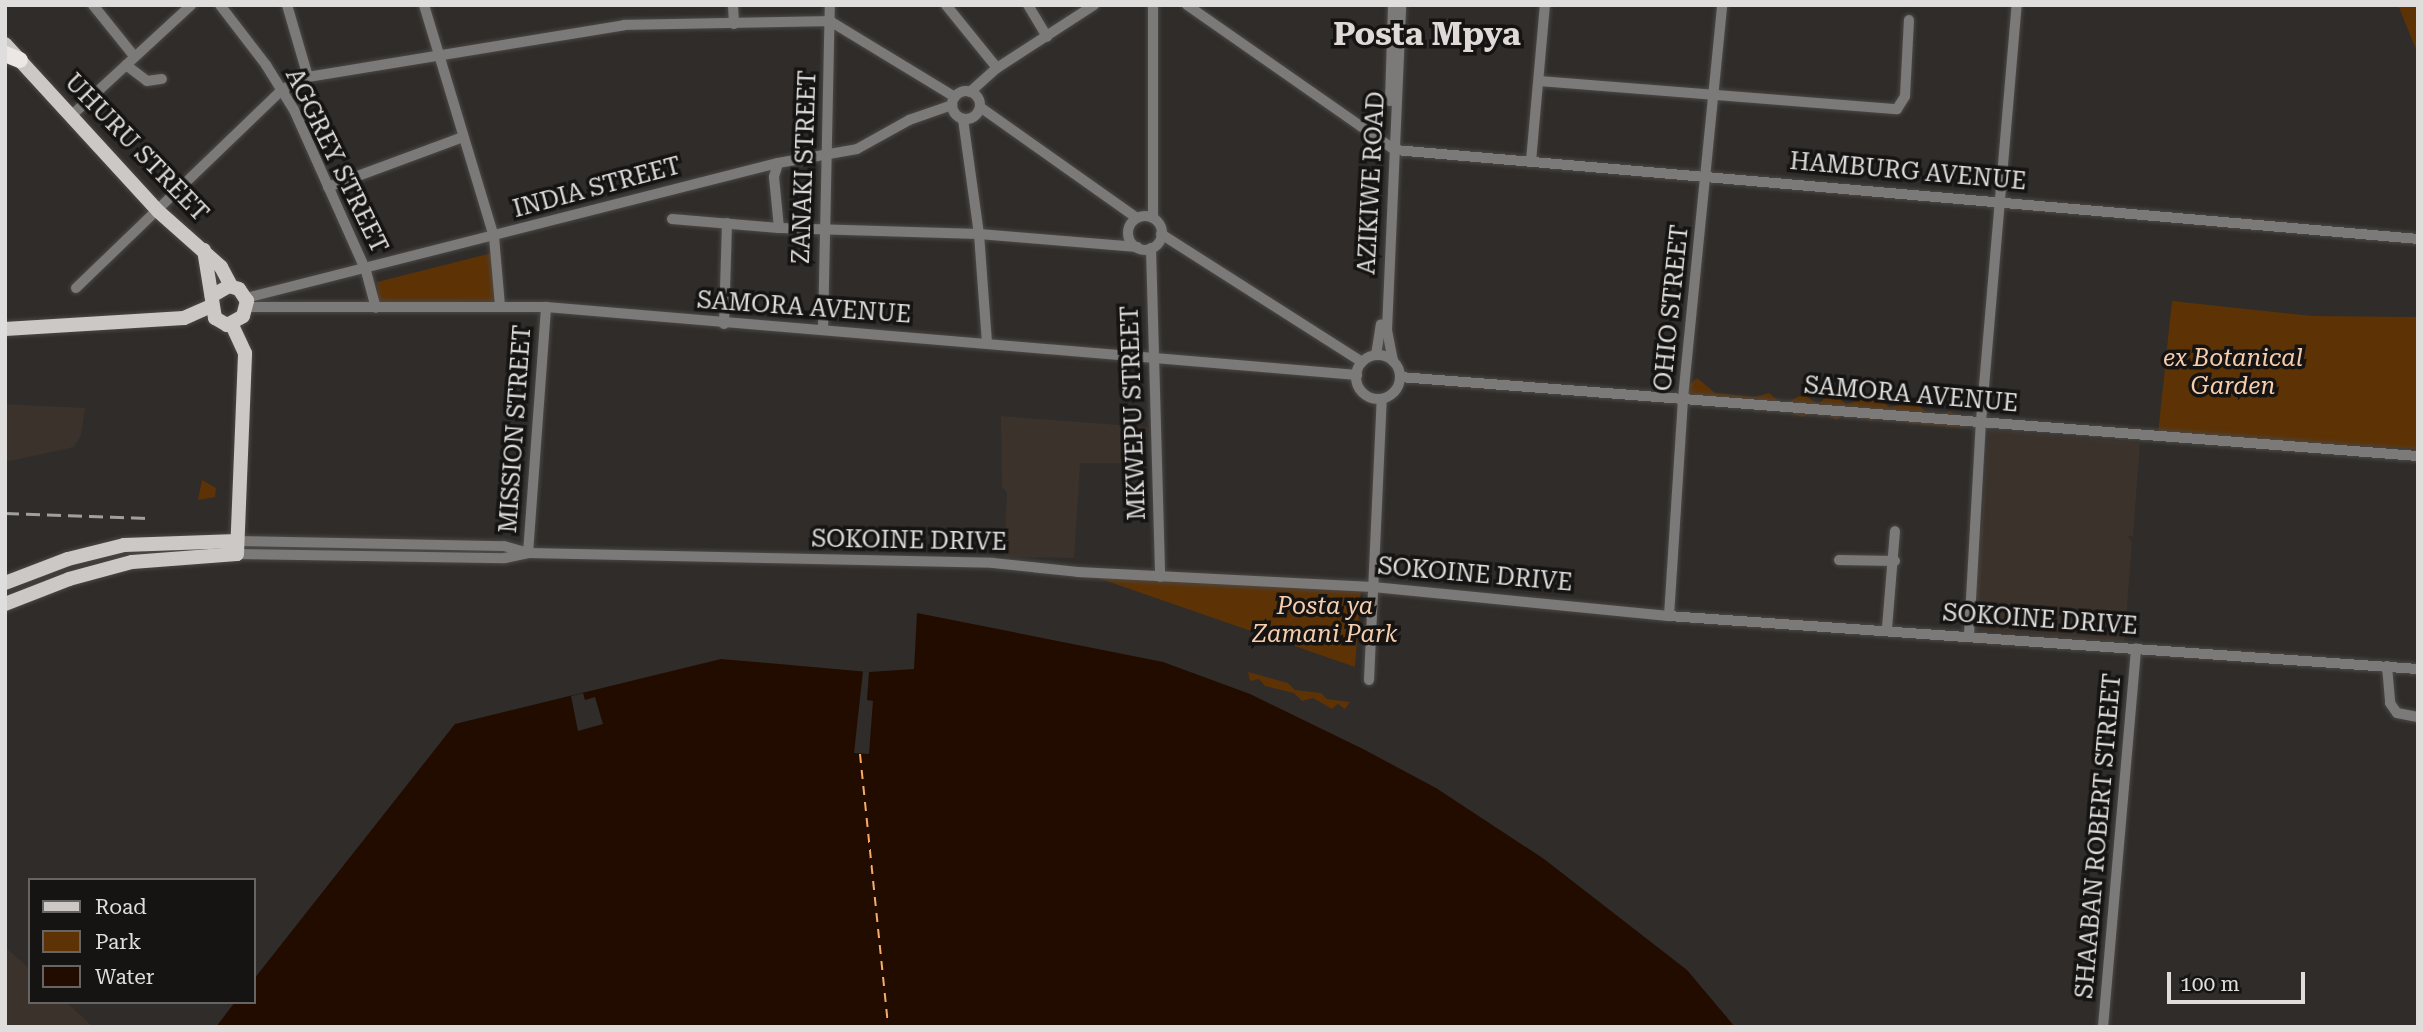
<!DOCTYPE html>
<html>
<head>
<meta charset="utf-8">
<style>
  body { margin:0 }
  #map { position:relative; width:2423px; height:1032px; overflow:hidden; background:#2f2c29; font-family:"Roboto Serif",serif }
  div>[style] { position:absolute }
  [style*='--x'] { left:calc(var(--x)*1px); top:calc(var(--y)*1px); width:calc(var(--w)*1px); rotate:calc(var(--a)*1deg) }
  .built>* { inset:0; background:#3b322b }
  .green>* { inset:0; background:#5d3306 }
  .water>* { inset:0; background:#220c00 }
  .pier>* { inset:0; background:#2f2c29 }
  .ferry>* { height:2px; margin-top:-1px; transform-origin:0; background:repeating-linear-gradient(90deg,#f8aa68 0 9px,transparent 0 16px) }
  .roads { filter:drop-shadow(0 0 2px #4b4846) drop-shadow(0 0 2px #4b4846) }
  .minor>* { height:10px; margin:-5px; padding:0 5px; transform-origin:5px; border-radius:5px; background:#7c7a79 }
  .minor>.ring { margin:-5px; padding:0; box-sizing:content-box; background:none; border:10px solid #7c7a79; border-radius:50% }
  .major>* { height:14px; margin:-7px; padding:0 7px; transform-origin:7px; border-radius:7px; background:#ccc8c5 }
  .highway>* { height:16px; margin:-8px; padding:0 8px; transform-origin:8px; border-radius:8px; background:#ece7e4 }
  .rail>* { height:2.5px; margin-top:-1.25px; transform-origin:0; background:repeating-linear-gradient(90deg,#a2a09d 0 14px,transparent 0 21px) }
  span { translate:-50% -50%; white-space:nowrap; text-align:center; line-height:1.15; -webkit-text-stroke:7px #161413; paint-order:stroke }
  .street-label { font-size:24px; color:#e0dedc }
  .park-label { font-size:24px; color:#f6ceae; font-style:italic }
  .district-label { font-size:32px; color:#dfdad7; font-weight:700 }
  .frame { position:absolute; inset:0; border:7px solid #e0dedc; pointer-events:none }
  .legend { position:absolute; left:28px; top:878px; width:228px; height:126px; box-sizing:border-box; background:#161413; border:2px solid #676563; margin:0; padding:9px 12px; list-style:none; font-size:21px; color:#e0dedc }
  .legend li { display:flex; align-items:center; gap:14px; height:35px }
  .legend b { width:35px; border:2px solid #676563 }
  .scale { position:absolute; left:2167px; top:972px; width:138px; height:32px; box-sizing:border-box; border:4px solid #e0dedc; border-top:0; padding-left:9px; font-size:21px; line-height:24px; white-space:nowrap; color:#e0dedc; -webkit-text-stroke:5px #161413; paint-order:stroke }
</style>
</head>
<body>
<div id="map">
  <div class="built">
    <i style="clip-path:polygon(5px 404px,85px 408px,81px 435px,74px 447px,5px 462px)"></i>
    <i style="clip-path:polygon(1001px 416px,1147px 427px,1146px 443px,1125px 438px,1123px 463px,1080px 463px,1074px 558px,1004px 557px,1007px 493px,1002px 486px)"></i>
    <i style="clip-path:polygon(1989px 430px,2140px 443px,2133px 536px,2128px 536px,2132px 542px,2124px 643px,1973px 630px)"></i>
    <i style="clip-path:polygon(5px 947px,30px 969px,30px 1002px,66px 1002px,93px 1027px,5px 1027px)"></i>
  </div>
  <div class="green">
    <i style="clip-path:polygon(2398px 5px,2418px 5px,2418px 50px,2415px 47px)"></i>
    <i style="clip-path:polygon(492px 253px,496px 301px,379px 303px,377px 282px)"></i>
    <i style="clip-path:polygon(2172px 301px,2312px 316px,2418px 317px,2418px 449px,2158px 434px)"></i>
    <i style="clip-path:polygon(1697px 378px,1715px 393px,1754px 397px,1769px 393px,1783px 405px,1803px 394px,1818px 404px,1832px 392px,1846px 404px,1877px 396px,1889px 407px,1916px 403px,1933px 418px,1950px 411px,1965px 422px,1961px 428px,1907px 423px,1887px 414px,1870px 421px,1846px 411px,1837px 420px,1815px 410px,1802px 417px,1780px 409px,1767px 412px,1753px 403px,1744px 409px,1711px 400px,1691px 404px,1686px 388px)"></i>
    <i style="clip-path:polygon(202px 480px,216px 488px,215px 497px,198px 500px)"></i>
    <i style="clip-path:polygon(1098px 578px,1361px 589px,1355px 667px)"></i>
    <i style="clip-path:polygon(1248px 672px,1288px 683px,1295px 690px,1321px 693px,1327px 699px,1350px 702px,1345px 709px,1338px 704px,1332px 709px,1313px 698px,1302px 701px,1294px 693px,1265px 686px,1259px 679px,1250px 681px)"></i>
  </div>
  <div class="water">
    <i style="clip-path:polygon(917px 613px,1163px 662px,1250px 694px,1363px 749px,1436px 788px,1544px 859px,1687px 970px,1735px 1027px,216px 1027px,235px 1002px,254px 1002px,254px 979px,455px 724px,721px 659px,869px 672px,914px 669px)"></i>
  </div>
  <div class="pier">
    <i style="clip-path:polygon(863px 671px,869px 672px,867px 700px,873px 701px,869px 754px,854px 753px)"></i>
    <i style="clip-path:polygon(583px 693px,585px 700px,595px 697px,603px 724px,578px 731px,571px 696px)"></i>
  </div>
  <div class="ferry">
    <i style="--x:860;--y:754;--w:274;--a:84.1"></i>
  </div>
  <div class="roads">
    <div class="minor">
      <i style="--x:93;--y:5;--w:65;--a:51.2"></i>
      <i style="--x:220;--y:5;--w:76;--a:52.5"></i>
      <i style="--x:266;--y:65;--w:53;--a:58.1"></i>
      <i style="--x:294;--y:110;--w:176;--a:65.9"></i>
      <i style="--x:366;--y:271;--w:38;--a:75"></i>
      <i style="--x:287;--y:5;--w:75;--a:73.7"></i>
      <i style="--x:424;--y:5;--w:242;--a:73.2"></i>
      <i style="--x:494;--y:237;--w:69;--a:85"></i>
      <i style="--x:733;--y:5;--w:19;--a:87"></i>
      <i style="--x:946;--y:5;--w:81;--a:51"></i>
      <i style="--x:1028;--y:5;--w:37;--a:59"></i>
      <i style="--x:1187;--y:5;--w:254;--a:34.9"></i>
      <i style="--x:1395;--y:150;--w:1027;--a:4.97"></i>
      <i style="--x:126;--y:65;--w:26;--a:37"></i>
      <i style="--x:147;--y:81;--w:15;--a:-8"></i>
      <i style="--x:1539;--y:81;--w:359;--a:4.5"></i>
      <i style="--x:1897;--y:109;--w:15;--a:-58"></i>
      <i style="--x:1905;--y:96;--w:76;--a:-87"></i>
      <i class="ring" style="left:952px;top:91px;width:18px;height:18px"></i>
      <i style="--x:970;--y:92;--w:36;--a:-42"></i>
      <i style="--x:997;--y:68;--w:116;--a:-33"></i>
      <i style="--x:1390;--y:101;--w:96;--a:-88.2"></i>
      <i style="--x:980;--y:107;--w:192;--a:35.3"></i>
      <i style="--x:72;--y:115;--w:162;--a:-42.7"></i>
      <i style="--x:963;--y:119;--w:116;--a:82.1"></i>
      <i style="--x:979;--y:234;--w:108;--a:85.8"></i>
      <i style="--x:1531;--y:161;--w:157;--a:-84.9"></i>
      <i style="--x:778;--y:163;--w:15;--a:106"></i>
      <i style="--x:774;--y:177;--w:51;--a:84.4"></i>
      <i style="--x:328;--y:187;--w:144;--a:-20.3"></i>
      <i class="ring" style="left:1128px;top:216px;width:24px;height:24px"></i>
      <i style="--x:1153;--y:218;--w:213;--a:-90"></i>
      <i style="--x:672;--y:219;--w:107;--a:4.8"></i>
      <i style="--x:779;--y:228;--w:200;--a:1.7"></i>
      <i style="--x:979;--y:234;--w:159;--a:4.7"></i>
      <i style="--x:1161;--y:234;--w:238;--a:32.5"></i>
      <i style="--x:1151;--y:248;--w:329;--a:88.4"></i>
      <i style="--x:76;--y:288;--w:287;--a:-43.9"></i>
      <i style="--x:283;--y:89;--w:28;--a:-26"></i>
      <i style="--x:308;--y:77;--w:320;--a:-9.3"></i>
      <i style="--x:624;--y:25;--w:206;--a:-1.1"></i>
      <i style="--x:830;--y:21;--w:146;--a:31.3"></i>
      <i style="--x:246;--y:298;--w:549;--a:-14.24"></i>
      <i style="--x:778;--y:163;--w:80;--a:-10"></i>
      <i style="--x:857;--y:149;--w:60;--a:-29.1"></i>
      <i style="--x:909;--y:120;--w:46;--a:-19.2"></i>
      <i style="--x:247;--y:307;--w:299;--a:0"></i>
      <i style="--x:546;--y:307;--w:814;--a:4.79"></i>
      <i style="--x:724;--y:324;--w:101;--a:-88.3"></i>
      <i style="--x:823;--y:330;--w:325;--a:-88.8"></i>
      <i style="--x:1376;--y:355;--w:31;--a:-81"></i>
      <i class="ring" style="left:1356px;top:355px;width:34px;height:34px"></i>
      <i style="--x:1393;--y:361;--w:32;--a:-101"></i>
      <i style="--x:1387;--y:330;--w:325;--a:-87.5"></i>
      <i style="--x:1400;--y:377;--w:1021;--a:4.44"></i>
      <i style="--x:237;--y:541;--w:267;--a:1.1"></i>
      <i style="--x:504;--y:546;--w:22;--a:16"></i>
      <i style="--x:528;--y:553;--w:247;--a:-85.8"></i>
      <i style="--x:237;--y:554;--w:268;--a:0.9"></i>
      <i style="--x:505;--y:558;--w:24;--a:-12"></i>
      <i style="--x:528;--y:553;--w:465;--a:1.2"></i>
      <i style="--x:993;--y:563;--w:85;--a:6"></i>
      <i style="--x:1078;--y:572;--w:295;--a:2.9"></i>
      <i style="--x:1373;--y:587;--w:297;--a:5.6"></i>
      <i style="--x:1669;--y:616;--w:751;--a:4.05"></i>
      <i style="--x:1839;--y:560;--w:56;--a:1"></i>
      <i style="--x:1669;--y:616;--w:218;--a:-86.3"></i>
      <i style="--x:1683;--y:398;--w:395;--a:-84.3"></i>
      <i style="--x:1887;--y:628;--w:97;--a:-85.3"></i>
      <i style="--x:1969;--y:635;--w:214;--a:-86.8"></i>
      <i style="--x:1981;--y:421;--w:418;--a:-85.1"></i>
      <i style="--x:2387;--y:666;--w:37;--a:85"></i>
      <i style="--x:2390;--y:703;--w:12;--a:55"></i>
      <i style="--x:2397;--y:713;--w:21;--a:11"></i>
      <i style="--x:1369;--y:680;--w:281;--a:-87.4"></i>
      <i style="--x:2103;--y:1027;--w:380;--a:-85"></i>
    </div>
    <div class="major">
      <i style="--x:5;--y:44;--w:226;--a:47.5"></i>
      <i style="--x:158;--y:211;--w:84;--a:41.6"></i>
      <i style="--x:221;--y:267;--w:21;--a:62"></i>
      <i style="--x:204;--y:250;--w:69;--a:80.8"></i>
      <i style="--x:215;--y:318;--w:14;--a:30"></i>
      <i style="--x:227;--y:325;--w:18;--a:-29"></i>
      <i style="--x:243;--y:316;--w:16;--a:-75"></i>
      <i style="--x:247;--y:301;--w:14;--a:-124"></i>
      <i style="--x:239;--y:289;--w:10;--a:-163"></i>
      <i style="--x:229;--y:286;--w:20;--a:150"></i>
      <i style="--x:5;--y:329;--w:179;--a:-3.5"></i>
      <i style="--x:184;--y:318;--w:30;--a:-24"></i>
      <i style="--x:5;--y:583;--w:67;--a:-20.9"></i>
      <i style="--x:68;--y:559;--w:58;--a:-14"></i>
      <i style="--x:124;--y:545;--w:113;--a:-2"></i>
      <i style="--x:5;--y:604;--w:69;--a:-21.3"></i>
      <i style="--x:69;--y:579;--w:65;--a:-15.1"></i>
      <i style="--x:132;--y:562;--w:105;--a:-4.4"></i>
      <i style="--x:237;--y:554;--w:201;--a:-87.7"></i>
      <i style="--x:245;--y:353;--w:31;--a:-115"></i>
    </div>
    <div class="highway">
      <i style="--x:5;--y:54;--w:16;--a:22"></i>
    </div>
  </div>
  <div class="rail">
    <i style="--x:5;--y:513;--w:143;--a:2"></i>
  </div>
  <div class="street-label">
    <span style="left:136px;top:148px;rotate:46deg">UHURU STREET</span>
    <span style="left:336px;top:161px;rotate:64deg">AGGREY STREET</span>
    <span style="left:805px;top:167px;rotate:-88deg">ZANAKI STREET</span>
    <span style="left:1908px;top:172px;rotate:5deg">HAMBURG AVENUE</span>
    <span style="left:1372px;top:183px;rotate:-87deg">AZIKIWE ROAD</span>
    <span style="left:597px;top:188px;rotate:-15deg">INDIA STREET</span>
    <span style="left:804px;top:308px;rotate:4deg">SAMORA AVENUE</span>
    <span style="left:1672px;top:308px;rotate:-84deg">OHIO STREET</span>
    <span style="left:1911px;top:395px;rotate:5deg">SAMORA AVENUE</span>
    <span style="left:1134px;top:413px;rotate:-92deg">MKWEPU STREET</span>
    <span style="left:516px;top:429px;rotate:-86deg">MISSION STREET</span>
    <span style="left:909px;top:541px;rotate:1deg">SOKOINE DRIVE</span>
    <span style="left:1475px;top:575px;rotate:5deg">SOKOINE DRIVE</span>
    <span style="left:2040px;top:620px;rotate:4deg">SOKOINE DRIVE</span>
    <span style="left:2099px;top:836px;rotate:-85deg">SHAABAN ROBERT STREET</span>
  </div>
  <div class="park-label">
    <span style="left:2233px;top:373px">ex Botanical<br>Garden</span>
    <span style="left:1325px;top:621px">Posta ya<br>Zamani Park</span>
  </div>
  <div class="district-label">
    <span style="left:1427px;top:34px">Posta Mpya</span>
  </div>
  <div class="frame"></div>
  <ul class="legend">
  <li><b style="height:9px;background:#ccc8c5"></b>Road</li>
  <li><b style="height:19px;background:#5d3306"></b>Park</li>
  <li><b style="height:19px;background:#220c00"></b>Water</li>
  </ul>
  <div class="scale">100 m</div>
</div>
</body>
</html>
